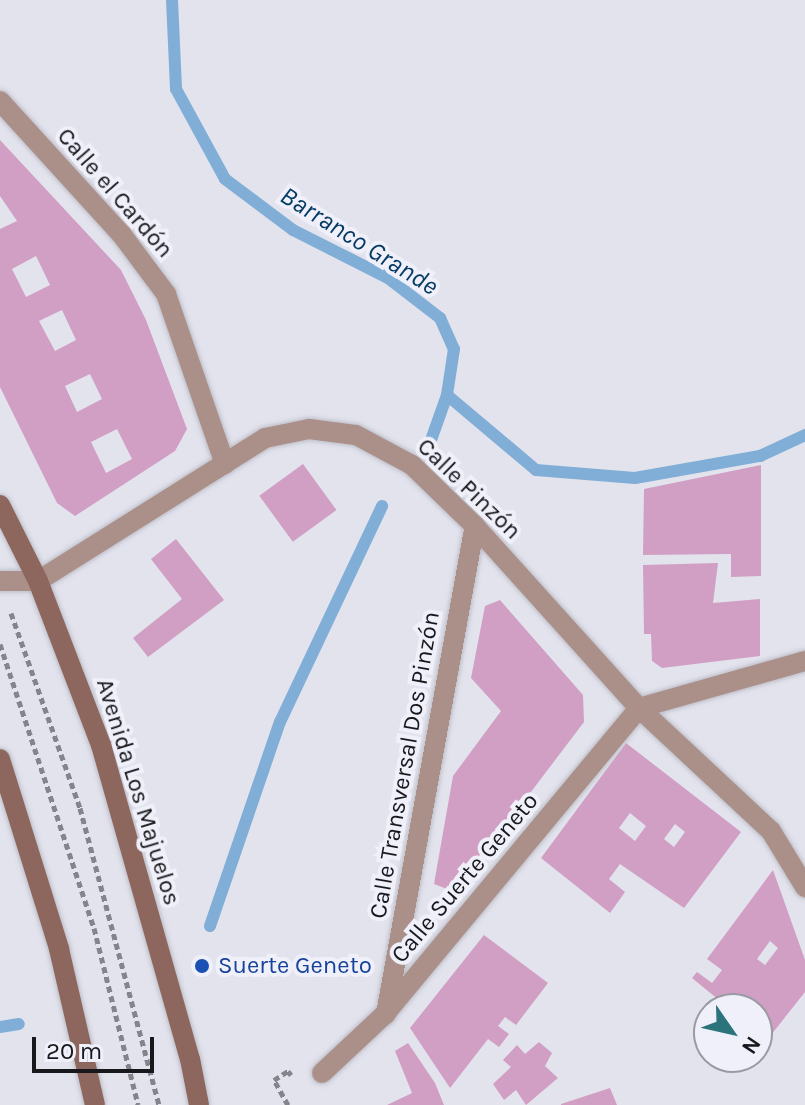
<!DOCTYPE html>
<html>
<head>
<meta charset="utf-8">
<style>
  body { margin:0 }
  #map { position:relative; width:805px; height:1105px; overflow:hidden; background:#e3e3ee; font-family:Karla,sans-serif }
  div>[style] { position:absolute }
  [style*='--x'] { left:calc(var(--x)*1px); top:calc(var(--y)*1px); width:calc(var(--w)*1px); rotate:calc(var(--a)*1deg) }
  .stream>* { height:12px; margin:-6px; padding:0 6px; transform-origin:6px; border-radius:6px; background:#81aed6 }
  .building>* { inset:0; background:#d19fc3; transform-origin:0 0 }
  .path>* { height:5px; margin-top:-2.5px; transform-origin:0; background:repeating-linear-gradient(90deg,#84848b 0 6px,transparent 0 10px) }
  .roads { filter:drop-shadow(0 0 2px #bebec8) drop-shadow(0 0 2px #bebec8) }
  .street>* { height:20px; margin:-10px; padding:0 10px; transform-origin:10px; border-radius:10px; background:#ab908a }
  .secondary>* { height:20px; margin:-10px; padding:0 10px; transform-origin:10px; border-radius:10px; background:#8d675e }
  .dots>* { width:22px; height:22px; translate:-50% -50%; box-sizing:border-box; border:4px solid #f0f0fb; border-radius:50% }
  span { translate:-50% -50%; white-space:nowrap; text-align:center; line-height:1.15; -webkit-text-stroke:8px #f0f0fb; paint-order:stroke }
  .street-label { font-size:24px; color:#18181c }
  .transit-label { font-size:24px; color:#164399 }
  .left { translate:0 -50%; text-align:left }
  .water-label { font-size:26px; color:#053b62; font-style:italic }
  .north { position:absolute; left:693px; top:993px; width:80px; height:80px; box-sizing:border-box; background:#f0f0fb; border:2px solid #9a9aa2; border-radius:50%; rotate:124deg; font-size:22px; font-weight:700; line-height:32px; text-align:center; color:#18181c }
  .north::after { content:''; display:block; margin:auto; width:28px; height:36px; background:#2b747c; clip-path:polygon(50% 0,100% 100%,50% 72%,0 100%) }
  .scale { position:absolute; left:32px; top:1037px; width:122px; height:36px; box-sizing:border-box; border:4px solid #18181c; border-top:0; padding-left:10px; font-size:24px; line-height:28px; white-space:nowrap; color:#18181c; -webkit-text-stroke:6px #f0f0fb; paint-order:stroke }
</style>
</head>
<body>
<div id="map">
  <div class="stream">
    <i style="--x:172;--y:0;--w:89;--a:87.4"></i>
    <i style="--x:176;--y:89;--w:102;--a:61.4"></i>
    <i style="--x:225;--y:179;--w:85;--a:36.9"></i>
    <i style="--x:293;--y:230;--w:106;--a:26.8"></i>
    <i style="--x:388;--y:278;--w:66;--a:37.6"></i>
    <i style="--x:440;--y:318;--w:34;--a:66"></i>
    <i style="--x:454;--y:349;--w:47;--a:98.7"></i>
    <i style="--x:447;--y:395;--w:51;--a:109.5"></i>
    <i style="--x:447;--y:395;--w:116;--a:40.1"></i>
    <i style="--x:536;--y:470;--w:99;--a:4.6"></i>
    <i style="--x:635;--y:478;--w:127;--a:-10"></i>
    <i style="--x:760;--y:456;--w:50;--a:-25"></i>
    <i style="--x:210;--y:926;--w:216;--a:-71.1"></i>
    <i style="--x:280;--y:722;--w:239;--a:-64.7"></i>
    <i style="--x:0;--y:1027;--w:19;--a:-9"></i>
  </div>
  <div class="building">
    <i style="clip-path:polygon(evenodd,0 140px,121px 270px,146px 320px,187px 429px,175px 451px,75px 516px,57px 503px,0 387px,0 229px,17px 221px,0 196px,0 140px,36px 256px,50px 285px,26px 297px,12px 269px,36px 256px,0 140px,62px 310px,76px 340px,55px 351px,39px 321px,62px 310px,0 140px,90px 374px,102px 399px,77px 412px,65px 386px,90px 374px,0 140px,117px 429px,132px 459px,106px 473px,91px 442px,117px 429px)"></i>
    <i style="left:303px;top:464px;width:57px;height:54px;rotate:54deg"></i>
    <i style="clip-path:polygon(761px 465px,761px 576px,731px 577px,731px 554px,643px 555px,644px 489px)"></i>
    <i style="clip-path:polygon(176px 539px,224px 600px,148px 657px,133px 638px,182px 599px,151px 559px)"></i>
    <i style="clip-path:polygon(718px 563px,713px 603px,760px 599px,760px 656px,662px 668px,652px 661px,651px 634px,644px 634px,643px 565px)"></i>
    <i style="clip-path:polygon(500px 600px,583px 695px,584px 722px,455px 892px,434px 884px,453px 776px,501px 711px,471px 678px,485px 606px)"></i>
    <i style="clip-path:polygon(evenodd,626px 743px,741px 832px,684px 908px,620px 864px,609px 879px,625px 892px,610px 913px,541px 858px,626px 743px,630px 813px,646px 826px,635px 841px,619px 828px,630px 813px,626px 743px,675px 824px,685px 832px,674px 847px,664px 839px,675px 824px)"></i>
    <i style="clip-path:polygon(evenodd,773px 870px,805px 960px,805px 992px,767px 1040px,757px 1032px,757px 1009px,730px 1009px,692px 978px,697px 972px,712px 983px,722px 970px,707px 959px,773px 870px,770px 941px,778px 948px,765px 965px,757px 959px,770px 941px)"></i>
    <i style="clip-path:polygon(484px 935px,548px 983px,516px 1025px,505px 1017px,498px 1026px,509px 1034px,499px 1047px,488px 1039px,450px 1088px,410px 1028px)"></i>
    <i style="clip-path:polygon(539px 1042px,552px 1053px,545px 1066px,558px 1078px,526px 1105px,516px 1090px,504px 1100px,493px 1084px,511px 1067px,503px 1060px,517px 1045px,525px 1054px)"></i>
    <i style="clip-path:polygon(408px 1043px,435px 1083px,444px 1105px,387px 1105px,412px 1093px,395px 1051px)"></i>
    <i style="clip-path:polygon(610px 1088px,617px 1105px,561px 1105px,561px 1104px)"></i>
  </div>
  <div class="path">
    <i style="--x:11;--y:613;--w:207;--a:70.5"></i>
    <i style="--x:80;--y:808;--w:307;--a:75.1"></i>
    <i style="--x:0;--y:644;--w:299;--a:71.7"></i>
    <i style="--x:94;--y:928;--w:182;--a:76"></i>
    <i style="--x:288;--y:1105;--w:29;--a:-119"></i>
    <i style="--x:274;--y:1080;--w:17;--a:-33"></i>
    <i style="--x:288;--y:1071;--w:5;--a:53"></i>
  </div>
  <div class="roads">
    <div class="street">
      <i style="--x:0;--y:101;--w:181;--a:47.7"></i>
      <i style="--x:122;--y:235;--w:74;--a:53.3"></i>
      <i style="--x:166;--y:294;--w:180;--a:70.9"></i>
      <i style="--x:0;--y:581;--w:38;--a:0"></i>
      <i style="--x:38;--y:581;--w:268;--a:-32.2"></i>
      <i style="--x:265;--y:438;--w:45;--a:-11.6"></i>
      <i style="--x:309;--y:429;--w:47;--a:7.3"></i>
      <i style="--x:356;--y:435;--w:64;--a:28.2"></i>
      <i style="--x:412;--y:465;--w:88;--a:44.1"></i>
      <i style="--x:475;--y:526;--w:245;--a:48"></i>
      <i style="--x:639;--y:708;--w:180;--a:43"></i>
      <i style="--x:771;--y:831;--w:66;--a:58.7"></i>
      <i style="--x:386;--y:1014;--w:496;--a:-79.7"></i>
      <i style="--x:322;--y:1073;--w:86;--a:-43.1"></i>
      <i style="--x:385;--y:1014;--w:398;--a:-50.3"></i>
      <i style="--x:639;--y:708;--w:173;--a:-15.8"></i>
    </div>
    <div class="secondary">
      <i style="--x:0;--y:505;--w:85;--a:63.4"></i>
      <i style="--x:38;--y:581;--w:176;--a:69"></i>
      <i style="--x:101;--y:745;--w:326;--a:74.2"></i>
      <i style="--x:190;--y:1059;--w:47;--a:78.9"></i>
      <i style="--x:0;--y:759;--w:199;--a:72.7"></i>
      <i style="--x:59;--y:949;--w:160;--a:77"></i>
    </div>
  </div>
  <div class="dots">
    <i style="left:202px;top:966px;background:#1a4fb4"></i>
  </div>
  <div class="street-label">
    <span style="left:115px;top:193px;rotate:49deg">Calle el Cardón</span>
    <span style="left:469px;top:489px;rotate:44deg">Calle Pinzón</span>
    <span style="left:405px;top:765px;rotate:-80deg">Calle Transversal Dos Pinzón</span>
    <span style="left:138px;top:792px;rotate:73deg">Avenida Los Majuelos</span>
    <span style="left:465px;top:878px;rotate:-50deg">Calle Suerte Geneto</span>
  </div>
  <div class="transit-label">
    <span class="left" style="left:218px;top:966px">Suerte Geneto</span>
  </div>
  <div class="water-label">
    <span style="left:359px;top:241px;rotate:32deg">Barranco Grande</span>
  </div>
  <div class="north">N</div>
  <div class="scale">20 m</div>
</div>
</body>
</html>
